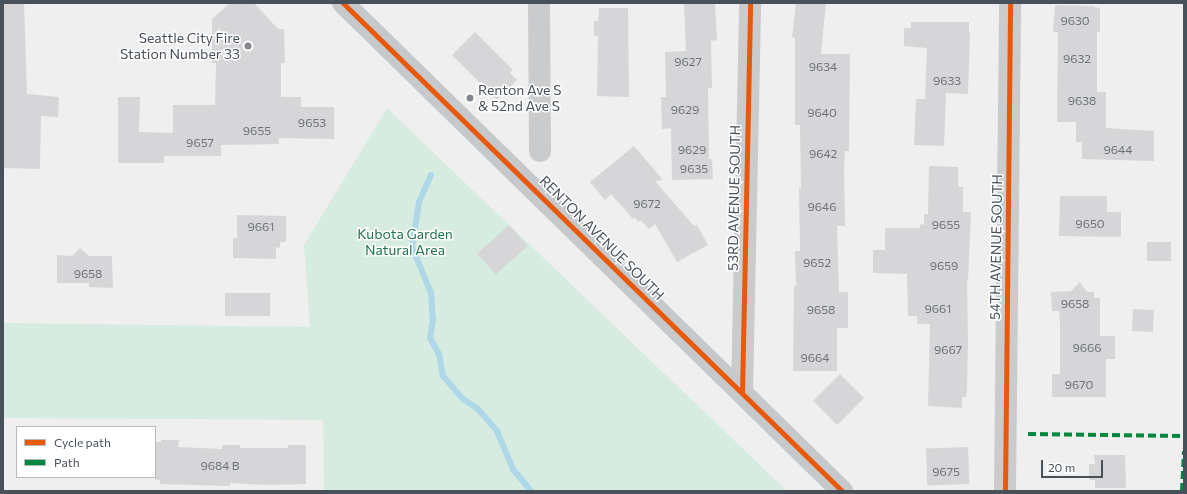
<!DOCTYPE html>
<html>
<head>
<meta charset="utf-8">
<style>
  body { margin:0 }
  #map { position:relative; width:1187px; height:494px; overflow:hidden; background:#f0efef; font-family:Commissioner,sans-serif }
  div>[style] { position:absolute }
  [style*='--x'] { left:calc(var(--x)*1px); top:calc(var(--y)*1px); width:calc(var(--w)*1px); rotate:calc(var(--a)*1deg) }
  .green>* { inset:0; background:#d6ece0 }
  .stream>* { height:6px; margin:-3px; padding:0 3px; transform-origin:3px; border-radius:3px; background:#aed7e7 }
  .building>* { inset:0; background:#d6d6d8; transform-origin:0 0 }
  .minor>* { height:22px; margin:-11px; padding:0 11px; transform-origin:11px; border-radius:11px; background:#cacbcd }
  .major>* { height:22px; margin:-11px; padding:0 11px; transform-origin:11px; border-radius:11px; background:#c6c9cb }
  .quiet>* { height:4px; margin-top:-2px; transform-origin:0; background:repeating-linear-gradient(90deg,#00873e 0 8px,transparent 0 12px) }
  .cycleway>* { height:5px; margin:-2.5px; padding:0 2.5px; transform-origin:2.5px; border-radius:2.5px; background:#e8590c }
  .dots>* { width:11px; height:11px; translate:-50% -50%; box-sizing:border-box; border:2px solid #fff; border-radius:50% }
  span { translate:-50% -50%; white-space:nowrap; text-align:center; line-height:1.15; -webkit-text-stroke:3px #fff; paint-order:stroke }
  .number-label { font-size:12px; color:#6d737b }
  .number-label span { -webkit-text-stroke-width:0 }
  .poi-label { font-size:14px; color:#48505a }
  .right { translate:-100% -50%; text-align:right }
  .left { translate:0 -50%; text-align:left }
  .street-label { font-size:14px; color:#48505a }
  .park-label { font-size:14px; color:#20744f }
  .frame { position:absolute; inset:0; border:4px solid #48505a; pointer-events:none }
  .legend { position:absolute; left:16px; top:426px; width:140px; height:52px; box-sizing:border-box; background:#fff; border:1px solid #b6b9bd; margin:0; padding:5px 7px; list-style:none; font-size:12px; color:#48505a }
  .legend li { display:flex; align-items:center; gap:8px; height:20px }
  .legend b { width:20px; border:1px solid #b6b9bd }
  .scale { position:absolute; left:1041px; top:460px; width:62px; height:18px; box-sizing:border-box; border:2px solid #48505a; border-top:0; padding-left:5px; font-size:12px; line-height:14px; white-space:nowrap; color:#48505a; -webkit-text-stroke:3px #fff; paint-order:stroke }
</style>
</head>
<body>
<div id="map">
  <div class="green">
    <i style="clip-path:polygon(387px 108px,787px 491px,324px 491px,323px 420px,3px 418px,3px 323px,310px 327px,304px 245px)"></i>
  </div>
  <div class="stream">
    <i style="--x:431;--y:175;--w:30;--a:114"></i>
    <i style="--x:419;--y:202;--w:46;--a:98.8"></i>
    <i style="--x:412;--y:247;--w:50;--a:67.6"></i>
    <i style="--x:431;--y:293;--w:26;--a:86"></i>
    <i style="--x:433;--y:319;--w:19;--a:99"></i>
    <i style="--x:430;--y:338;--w:18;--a:61"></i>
    <i style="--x:439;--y:354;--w:22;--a:80"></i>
    <i style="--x:443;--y:376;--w:30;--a:49"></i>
    <i style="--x:463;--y:399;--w:18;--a:34"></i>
    <i style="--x:478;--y:409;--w:29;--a:49"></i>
    <i style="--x:497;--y:431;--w:41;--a:67.2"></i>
    <i style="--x:513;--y:469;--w:28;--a:51"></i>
  </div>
  <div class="building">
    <i style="clip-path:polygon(3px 3px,24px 3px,27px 94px,59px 97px,58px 117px,41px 116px,40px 169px,3px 168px)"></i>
    <i style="clip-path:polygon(230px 3px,254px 3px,278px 29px,284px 29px,285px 63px,281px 63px,281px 97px,301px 97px,301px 107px,334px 107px,334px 139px,279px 138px,279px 144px,221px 145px,221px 156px,164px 156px,164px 163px,118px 163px,118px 97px,140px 97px,139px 132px,173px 133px,173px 105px,215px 105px,216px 63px,212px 63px,212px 19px)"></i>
    <i style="clip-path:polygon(684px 3px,715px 3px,717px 40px,711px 41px,712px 88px,708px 88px,709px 159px,712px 159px,713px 179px,672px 180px,671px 128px,662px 129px,661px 97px,666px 97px,665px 52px,686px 51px)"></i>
    <i style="clip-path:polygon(796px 3px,826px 3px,821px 54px,850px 54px,849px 151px,845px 151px,844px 166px,845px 226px,837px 226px,839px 292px,848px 292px,848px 328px,837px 328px,837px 371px,793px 371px,794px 286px,796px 287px,795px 251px,800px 251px,799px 188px,801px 188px,800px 125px,795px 125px,795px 38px,792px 37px)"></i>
    <i style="clip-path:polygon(1055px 5px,1094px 6px,1094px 7px,1100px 8px,1100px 32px,1097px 32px,1097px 92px,1106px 92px,1106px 128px,1154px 131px,1154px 161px,1082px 159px,1082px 142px,1076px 142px,1076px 122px,1057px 122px,1058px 32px,1053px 32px)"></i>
    <i style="clip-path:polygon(599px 8px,628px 8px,629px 97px,597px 96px,598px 36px,594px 36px,594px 21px,598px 21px)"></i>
    <i style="clip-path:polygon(911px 22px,969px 22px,969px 32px,970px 32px,968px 94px,946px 93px,944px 146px,914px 145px,916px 99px,925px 99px,927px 48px,904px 46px,904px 28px,911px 28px)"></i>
    <i style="clip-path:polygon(475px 32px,513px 70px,510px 73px,517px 80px,497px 100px,452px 55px)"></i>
    <i style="clip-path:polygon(634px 146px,663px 180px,655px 181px,694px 226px,697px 225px,708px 245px,677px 262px,655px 224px,649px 229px,641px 220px,639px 222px,634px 217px,633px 219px,611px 194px,605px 200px,590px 182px)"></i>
    <i style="clip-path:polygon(929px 166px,958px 167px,958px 187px,963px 187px,963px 212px,971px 212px,968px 281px,967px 281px,968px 340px,967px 390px,966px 397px,962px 397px,962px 408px,928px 406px,930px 324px,917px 324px,917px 316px,908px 316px,907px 274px,873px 273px,873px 250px,885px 250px,885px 228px,920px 228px,920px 224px,924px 225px,924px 214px,928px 214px)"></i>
    <i style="clip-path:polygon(1060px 196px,1107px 196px,1107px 212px,1121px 212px,1121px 237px,1059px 236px)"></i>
    <i style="clip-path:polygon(237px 215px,286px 216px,286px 242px,280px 242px,280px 248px,276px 247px,276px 259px,233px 258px,233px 238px,237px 238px)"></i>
    <i style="left:509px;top:225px;width:28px;height:43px;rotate:48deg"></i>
    <i style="left:1147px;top:242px;width:24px;height:19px"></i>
    <i style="clip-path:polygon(80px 248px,89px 256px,112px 256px,113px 288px,89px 287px,89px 283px,57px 283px,57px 255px,72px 256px)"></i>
    <i style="clip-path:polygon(1080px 282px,1087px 292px,1094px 292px,1094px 298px,1100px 298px,1100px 336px,1115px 336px,1115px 359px,1106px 359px,1106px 397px,1052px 397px,1052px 374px,1060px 374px,1060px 323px,1059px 311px,1052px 311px,1051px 292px,1071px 291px)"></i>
    <i style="left:225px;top:293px;width:45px;height:23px"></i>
    <i style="left:1133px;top:309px;width:21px;height:22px;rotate:3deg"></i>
    <i style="left:840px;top:374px;width:34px;height:38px;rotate:45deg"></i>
    <i style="clip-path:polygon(161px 440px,179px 440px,178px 447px,222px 449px,222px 445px,240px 445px,240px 448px,288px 448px,288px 445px,306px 445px,306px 484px,267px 485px,230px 483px,230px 486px,160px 484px,160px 480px,155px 480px,155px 442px,161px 442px)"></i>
    <i style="left:968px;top:447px;width:37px;height:42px;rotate:88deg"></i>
    <i style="clip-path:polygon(1094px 455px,1125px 455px,1126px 488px,1095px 488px,1095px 480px,1089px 480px,1089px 464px,1095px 464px)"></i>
  </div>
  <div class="minor">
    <i style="--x:539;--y:3;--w:148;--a:89.6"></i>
    <i style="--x:742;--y:393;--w:390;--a:-88.8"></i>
    <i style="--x:1005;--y:491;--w:488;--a:-89.4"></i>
  </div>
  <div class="major">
    <i style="--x:343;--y:3;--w:698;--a:44.36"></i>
  </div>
  <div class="quiet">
    <i style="--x:1028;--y:434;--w:156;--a:0.7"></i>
    <i style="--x:1182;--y:491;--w:40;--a:-87.1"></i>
  </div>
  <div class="cycleway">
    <i style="--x:343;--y:3;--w:698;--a:44.36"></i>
    <i style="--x:742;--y:393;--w:390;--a:-88.8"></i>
    <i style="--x:1005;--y:491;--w:488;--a:-89.4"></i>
  </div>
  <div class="dots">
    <i style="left:248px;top:46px;background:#83888e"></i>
    <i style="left:470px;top:98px;background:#83888e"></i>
  </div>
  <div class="number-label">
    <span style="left:1075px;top:21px">9630</span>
    <span style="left:1077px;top:59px">9632</span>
    <span style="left:688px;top:62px">9627</span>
    <span style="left:823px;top:67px">9634</span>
    <span style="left:947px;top:81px">9633</span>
    <span style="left:1082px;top:101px">9638</span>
    <span style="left:685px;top:110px">9629</span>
    <span style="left:822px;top:113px">9640</span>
    <span style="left:312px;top:123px">9653</span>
    <span style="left:257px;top:131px">9655</span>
    <span style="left:200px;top:143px">9657</span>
    <span style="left:692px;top:150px">9629</span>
    <span style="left:1118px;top:150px">9644</span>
    <span style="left:823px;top:154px">9642</span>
    <span style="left:694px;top:169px">9635</span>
    <span style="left:647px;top:204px">9672</span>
    <span style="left:822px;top:207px">9646</span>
    <span style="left:1090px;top:224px">9650</span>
    <span style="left:946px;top:225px">9655</span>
    <span style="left:261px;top:227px">9661</span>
    <span style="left:817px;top:263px">9652</span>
    <span style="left:944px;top:266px">9659</span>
    <span style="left:88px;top:274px">9658</span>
    <span style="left:1075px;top:304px">9658</span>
    <span style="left:938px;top:309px">9661</span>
    <span style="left:821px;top:310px">9658</span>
    <span style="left:1087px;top:348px">9666</span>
    <span style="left:948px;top:350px">9667</span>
    <span style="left:815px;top:358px">9664</span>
    <span style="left:1079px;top:385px">9670</span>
    <span style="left:220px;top:466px">9684 B</span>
    <span style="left:946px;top:472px">9675</span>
  </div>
  <div class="poi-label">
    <span class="right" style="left:240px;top:46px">Seattle City Fire<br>Station Number 33</span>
    <span class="left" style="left:478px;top:98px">Renton Ave S<br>&amp; 52nd Ave S</span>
  </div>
  <div class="street-label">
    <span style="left:734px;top:198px;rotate:-89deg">53RD AVENUE SOUTH</span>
    <span style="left:602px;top:238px;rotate:45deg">RENTON AVENUE SOUTH</span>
    <span style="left:996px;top:247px;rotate:-89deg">54TH AVENUE SOUTH</span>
  </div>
  <div class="park-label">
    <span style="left:405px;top:242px">Kubota Garden<br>Natural Area</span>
  </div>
  <div class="frame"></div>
  <ul class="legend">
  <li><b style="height:5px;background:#e8590c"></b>Cycle path</li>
  <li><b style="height:5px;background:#00873e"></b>Path</li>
  </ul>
  <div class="scale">20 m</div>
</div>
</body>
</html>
